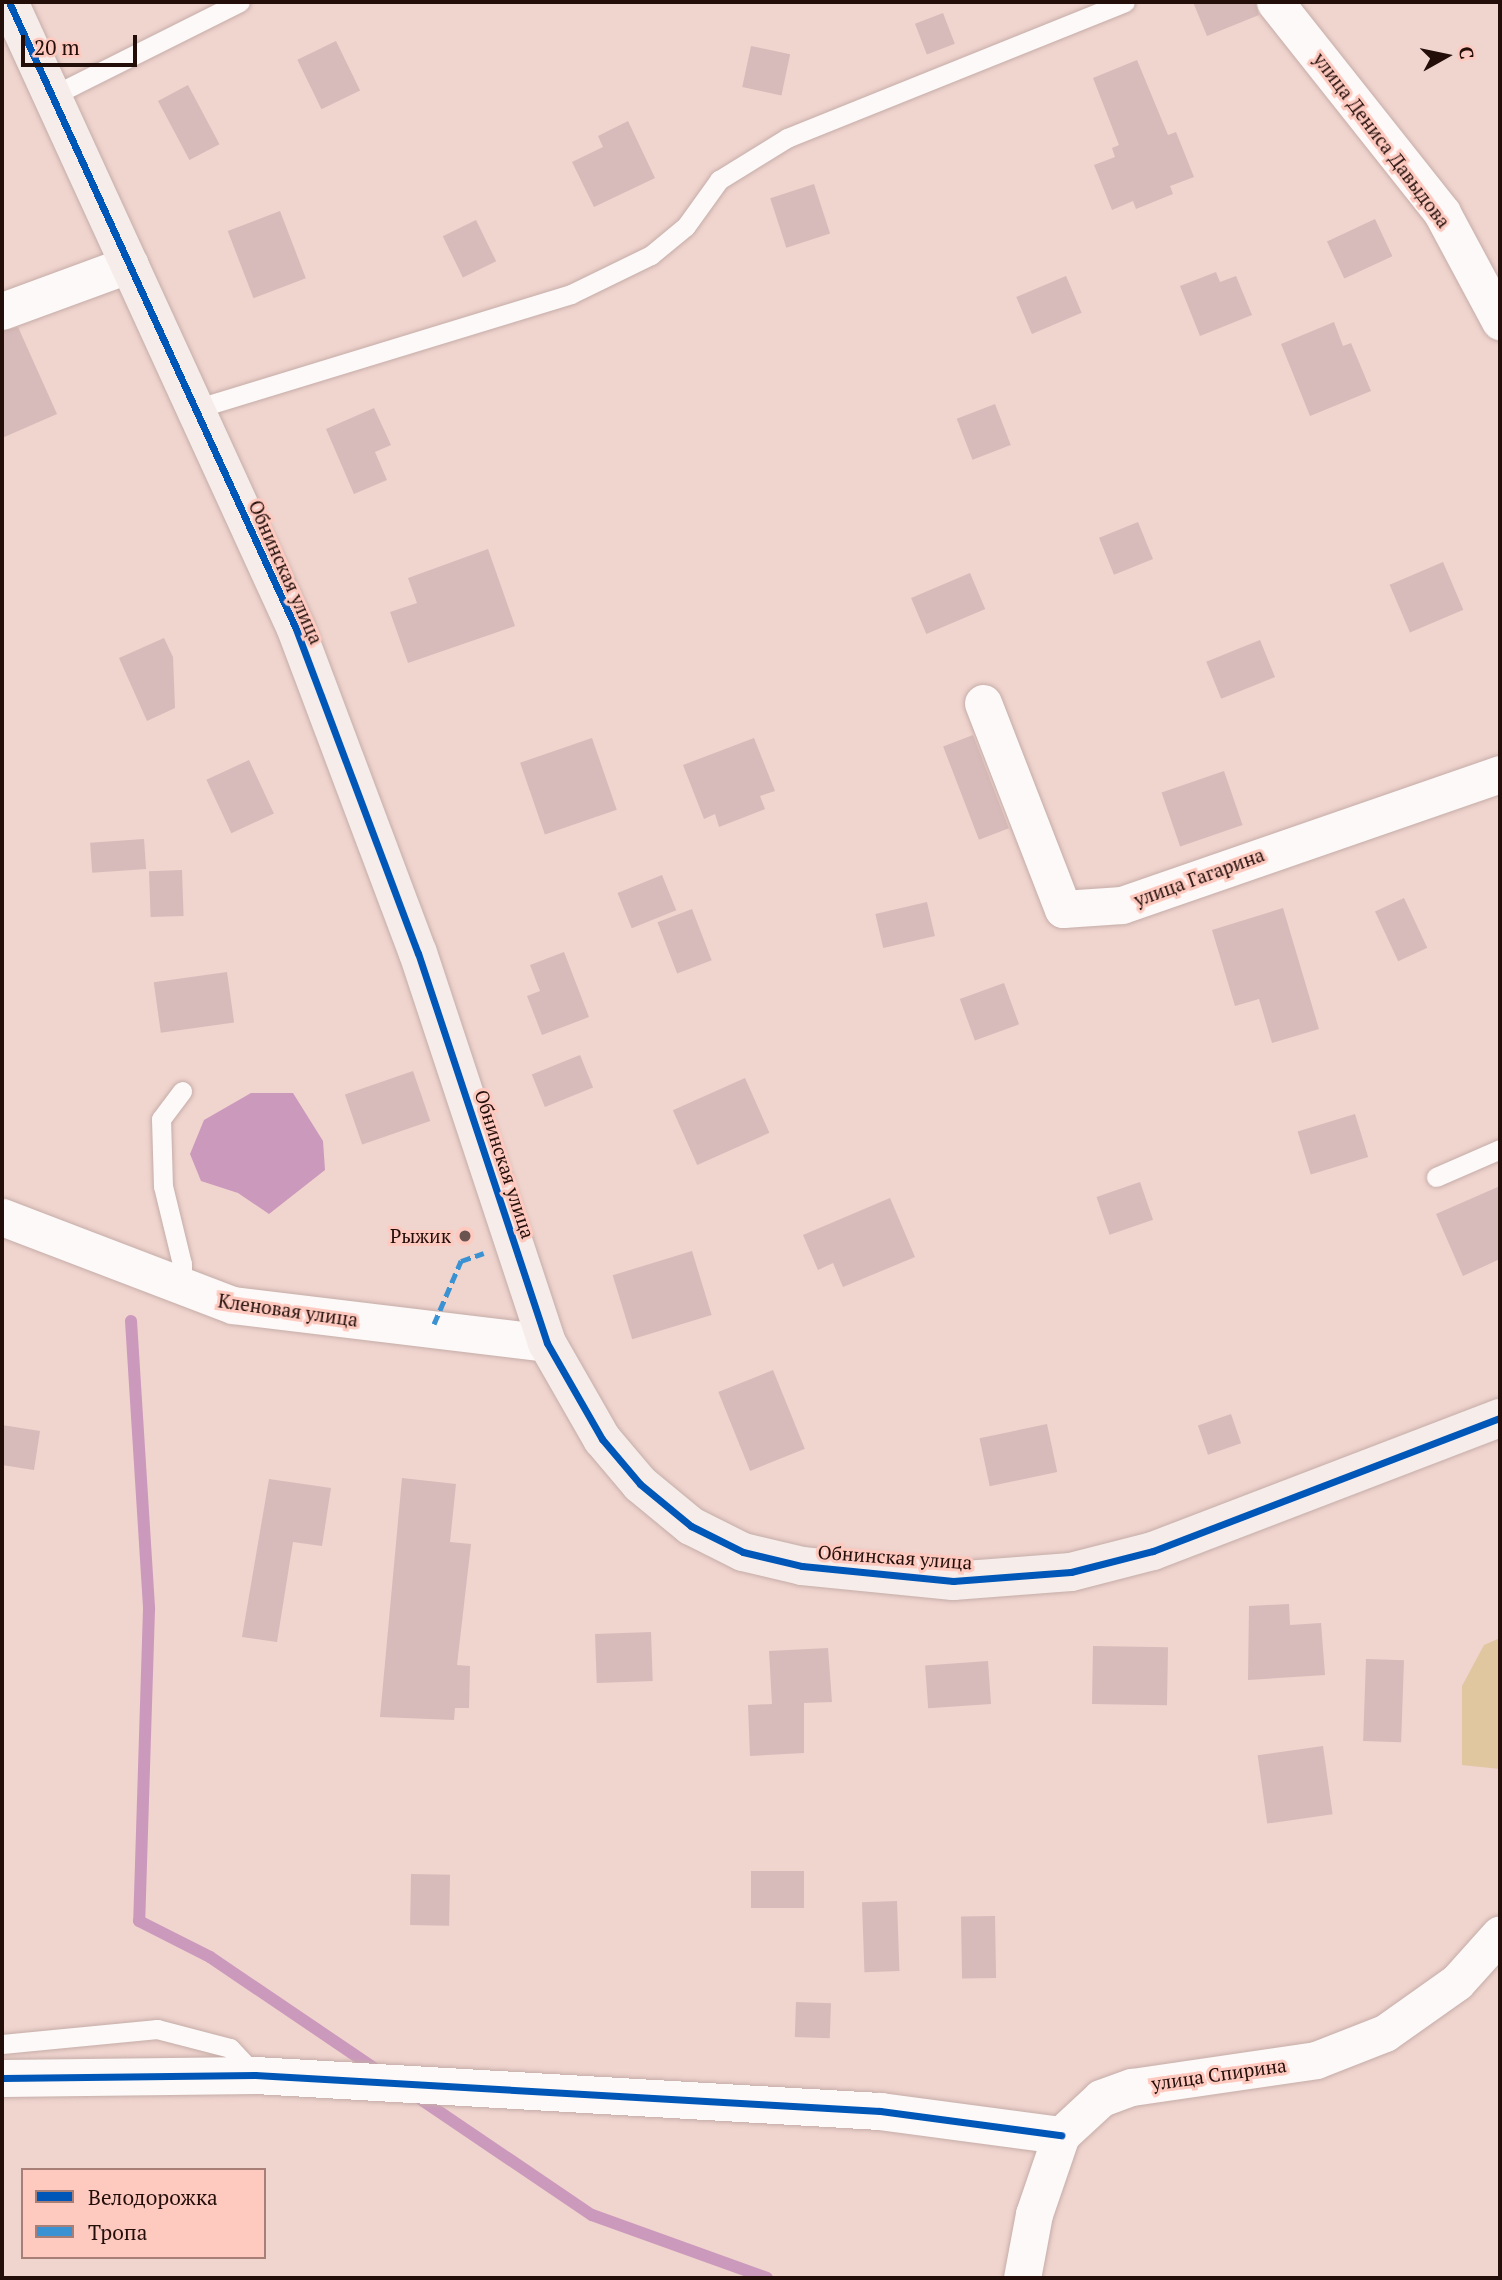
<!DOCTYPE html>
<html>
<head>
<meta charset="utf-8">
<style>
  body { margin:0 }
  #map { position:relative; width:1502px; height:2280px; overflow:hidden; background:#f0d4ce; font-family:"PT Serif",serif }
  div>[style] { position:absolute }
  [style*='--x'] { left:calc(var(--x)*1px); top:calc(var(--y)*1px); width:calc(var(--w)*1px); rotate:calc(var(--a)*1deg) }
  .green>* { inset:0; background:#e0c7a0 }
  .water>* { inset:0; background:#cb99bc }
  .stream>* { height:12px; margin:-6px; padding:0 6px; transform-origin:6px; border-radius:6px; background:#cb99bc }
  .building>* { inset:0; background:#d7bbba; transform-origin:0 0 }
  .roads { filter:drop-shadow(0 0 2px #c5ada8) drop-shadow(0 0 2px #c5ada8) }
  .lane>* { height:19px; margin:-9.5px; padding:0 9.5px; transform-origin:9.5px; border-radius:9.5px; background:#fdf9f8 }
  .street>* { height:37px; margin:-18.5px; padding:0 18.5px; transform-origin:18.5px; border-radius:18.5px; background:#fdf9f8 }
  .secondary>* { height:38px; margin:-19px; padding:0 19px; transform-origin:19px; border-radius:19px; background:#f6edeb }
  .quiet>* { height:5px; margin-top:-2.5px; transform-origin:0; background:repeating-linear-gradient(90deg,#3b92d2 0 10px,transparent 0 15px) }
  .cycleway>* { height:7px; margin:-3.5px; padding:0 3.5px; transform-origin:3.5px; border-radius:3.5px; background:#0057b8 }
  .dots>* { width:19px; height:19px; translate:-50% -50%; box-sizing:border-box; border:4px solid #fecac0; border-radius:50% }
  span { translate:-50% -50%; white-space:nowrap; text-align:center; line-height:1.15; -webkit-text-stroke:6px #fecac0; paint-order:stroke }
  .street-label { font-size:19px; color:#240e0a }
  .poi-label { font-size:19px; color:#240e0a }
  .right { translate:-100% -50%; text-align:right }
  .frame { position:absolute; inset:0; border:4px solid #240e0a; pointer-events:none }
  .legend { position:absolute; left:21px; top:2168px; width:245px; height:91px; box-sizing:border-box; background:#fecac0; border:2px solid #a77f77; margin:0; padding:9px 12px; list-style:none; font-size:21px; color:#240e0a }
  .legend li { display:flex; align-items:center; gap:14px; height:35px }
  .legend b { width:35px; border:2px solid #a77f77 }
  .north { position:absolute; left:1411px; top:21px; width:70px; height:70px; -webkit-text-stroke:5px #fecac0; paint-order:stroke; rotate:81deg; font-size:19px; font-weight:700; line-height:28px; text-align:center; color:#240e0a }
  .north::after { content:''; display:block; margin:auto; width:24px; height:32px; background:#240e0a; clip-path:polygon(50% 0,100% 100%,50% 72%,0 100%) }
  .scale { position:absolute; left:21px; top:35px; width:116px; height:32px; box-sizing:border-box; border:4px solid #240e0a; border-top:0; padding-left:9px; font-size:21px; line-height:24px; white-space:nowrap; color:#240e0a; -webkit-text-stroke:5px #fecac0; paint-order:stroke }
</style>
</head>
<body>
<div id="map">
  <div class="green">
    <i style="clip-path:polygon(1500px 1638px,1500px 1769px,1462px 1765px,1462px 1686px,1484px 1645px)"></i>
  </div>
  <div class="water">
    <i style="clip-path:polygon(251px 1093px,293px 1093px,323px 1141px,325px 1170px,269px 1214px,238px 1193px,201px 1181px,190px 1154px,204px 1120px)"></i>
  </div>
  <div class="stream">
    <i style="--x:131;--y:1321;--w:289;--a:86.4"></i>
    <i style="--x:149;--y:1609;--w:312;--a:91.8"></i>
    <i style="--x:139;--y:1921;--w:80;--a:26.9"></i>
    <i style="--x:210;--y:1957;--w:205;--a:34.1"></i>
    <i style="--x:413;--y:2094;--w:216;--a:34.1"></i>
    <i style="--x:592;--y:2215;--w:186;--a:19.8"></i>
  </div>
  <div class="building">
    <i style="clip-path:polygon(1193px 2px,1255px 2px,1259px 15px,1207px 36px)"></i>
    <i style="left:943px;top:13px;width:33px;height:30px;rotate:69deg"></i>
    <i style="left:336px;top:41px;width:55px;height:43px;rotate:64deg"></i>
    <i style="left:751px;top:46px;width:40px;height:42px;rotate:12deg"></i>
    <i style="clip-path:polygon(1137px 60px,1168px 135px,1176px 132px,1194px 177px,1170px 186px,1173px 194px,1136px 209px,1133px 201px,1112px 210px,1094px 165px,1115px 157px,1112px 148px,1119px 145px,1093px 78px)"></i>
    <i style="left:188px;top:85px;width:67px;height:34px;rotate:62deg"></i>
    <i style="clip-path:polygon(628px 121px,655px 178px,594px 207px,572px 162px,603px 147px,598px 136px)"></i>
    <i style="left:814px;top:184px;width:52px;height:46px;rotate:72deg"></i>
    <i style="left:280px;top:211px;width:72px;height:56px;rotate:69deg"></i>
    <i style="left:1375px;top:219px;width:41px;height:53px;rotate:65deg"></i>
    <i style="left:476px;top:220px;width:46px;height:37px;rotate:64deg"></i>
    <i style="clip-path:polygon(1216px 272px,1220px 282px,1236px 276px,1252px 315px,1200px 336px,1180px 286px)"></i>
    <i style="left:1066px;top:276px;width:40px;height:54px;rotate:67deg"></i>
    <i style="clip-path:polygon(1334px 322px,1343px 346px,1351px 343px,1371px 391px,1310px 416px,1281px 344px)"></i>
    <i style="clip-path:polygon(18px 327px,57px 414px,2px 438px,2px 331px)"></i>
    <i style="left:995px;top:404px;width:44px;height:41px;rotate:69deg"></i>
    <i style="clip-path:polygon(374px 408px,391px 445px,375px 452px,387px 480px,354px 494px,326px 429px)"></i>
    <i style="left:1138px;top:522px;width:40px;height:42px;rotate:68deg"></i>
    <i style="clip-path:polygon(488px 549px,515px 626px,408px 663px,390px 612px,417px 603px,408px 578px)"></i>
    <i style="left:1443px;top:562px;width:52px;height:58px;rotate:67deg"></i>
    <i style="left:970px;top:573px;width:39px;height:64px;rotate:67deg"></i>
    <i style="clip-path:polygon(164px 638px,173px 657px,175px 708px,147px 721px,119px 658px)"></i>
    <i style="left:1260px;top:640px;width:40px;height:58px;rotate:68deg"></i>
    <i style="left:973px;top:735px;width:100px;height:32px;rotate:69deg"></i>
    <i style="left:592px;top:738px;width:76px;height:76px;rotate:71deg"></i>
    <i style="clip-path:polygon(754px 738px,775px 791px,760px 796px,765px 809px,719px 827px,715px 814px,704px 819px,683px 765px)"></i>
    <i style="left:249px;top:760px;width:59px;height:47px;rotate:65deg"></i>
    <i style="left:1224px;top:771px;width:57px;height:66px;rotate:71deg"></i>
    <i style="left:144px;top:839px;width:30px;height:54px;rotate:86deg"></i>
    <i style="left:182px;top:870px;width:46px;height:33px;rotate:88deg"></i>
    <i style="left:662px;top:875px;width:38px;height:48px;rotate:68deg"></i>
    <i style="left:1404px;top:898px;width:55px;height:32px;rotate:65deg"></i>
    <i style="left:927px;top:902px;width:35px;height:53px;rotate:77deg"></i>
    <i style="clip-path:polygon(1283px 908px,1319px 1029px,1272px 1043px,1259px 999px,1235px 1006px,1212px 930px)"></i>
    <i style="left:692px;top:909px;width:55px;height:37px;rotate:69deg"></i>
    <i style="clip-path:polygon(564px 952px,589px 1017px,542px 1035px,527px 996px,540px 991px,530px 965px)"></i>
    <i style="left:227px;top:972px;width:51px;height:74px;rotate:82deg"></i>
    <i style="left:1004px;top:983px;width:44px;height:47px;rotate:70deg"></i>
    <i style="left:580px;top:1055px;width:35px;height:52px;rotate:68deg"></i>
    <i style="left:413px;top:1071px;width:53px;height:72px;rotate:71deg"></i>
    <i style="left:745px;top:1078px;width:60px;height:79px;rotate:66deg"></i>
    <i style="left:1355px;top:1114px;width:45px;height:60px;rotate:73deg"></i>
    <i style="left:1140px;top:1182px;width:40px;height:46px;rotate:71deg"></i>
    <i style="clip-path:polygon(1500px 1186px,1500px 1259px,1463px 1276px,1436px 1214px)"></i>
    <i style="clip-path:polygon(890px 1198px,915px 1257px,843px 1287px,833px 1263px,818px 1270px,803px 1235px)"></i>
    <i style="left:692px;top:1251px;width:67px;height:83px;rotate:73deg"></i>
    <i style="left:773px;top:1370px;width:85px;height:59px;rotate:68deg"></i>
    <i style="left:1231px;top:1414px;width:31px;height:35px;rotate:71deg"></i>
    <i style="left:1047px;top:1424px;width:49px;height:69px;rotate:78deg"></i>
    <i style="clip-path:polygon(2px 1425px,40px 1431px,34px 1470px,2px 1465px)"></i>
    <i style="clip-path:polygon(402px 1478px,456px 1484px,450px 1542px,471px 1544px,457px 1665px,470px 1666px,469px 1708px,455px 1708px,454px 1720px,380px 1717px)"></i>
    <i style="clip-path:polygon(269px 1479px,331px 1488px,322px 1546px,293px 1542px,277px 1642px,242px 1637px)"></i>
    <i style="clip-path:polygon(1289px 1604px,1290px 1625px,1321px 1623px,1325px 1675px,1248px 1680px,1249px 1606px)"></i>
    <i style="left:651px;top:1632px;width:49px;height:56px;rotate:88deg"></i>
    <i style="left:1093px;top:1646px;width:75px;height:58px;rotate:1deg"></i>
    <i style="clip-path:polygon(828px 1648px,832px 1702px,804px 1703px,804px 1753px,750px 1756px,748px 1705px,772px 1704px,769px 1651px)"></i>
    <i style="left:1366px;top:1659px;width:38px;height:82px;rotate:2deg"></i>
    <i style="left:988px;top:1661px;width:43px;height:63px;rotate:86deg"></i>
    <i style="left:1323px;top:1746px;width:69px;height:66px;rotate:82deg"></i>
    <i style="left:751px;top:1871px;width:53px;height:37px"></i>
    <i style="left:411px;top:1874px;width:39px;height:51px;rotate:1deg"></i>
    <i style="left:897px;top:1901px;width:70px;height:35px;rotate:88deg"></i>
    <i style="left:995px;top:1916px;width:62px;height:34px;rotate:89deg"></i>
    <i style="left:796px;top:2002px;width:35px;height:35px;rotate:2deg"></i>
  </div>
  <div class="roads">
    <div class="lane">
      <i style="--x:52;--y:96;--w:210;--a:-26.6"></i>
      <i style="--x:195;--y:409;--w:393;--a:-17"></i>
      <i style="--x:571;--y:294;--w:89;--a:-26"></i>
      <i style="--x:651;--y:255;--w:45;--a:-39.6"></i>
      <i style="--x:686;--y:226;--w:57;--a:-54.3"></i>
      <i style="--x:719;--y:180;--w:80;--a:-31.7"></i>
      <i style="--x:787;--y:138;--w:364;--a:-21.9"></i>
      <i style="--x:1436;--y:1177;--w:70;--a:-23.6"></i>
      <i style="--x:182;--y:1290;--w:26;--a:-90"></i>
      <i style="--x:182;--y:1264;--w:80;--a:-103.7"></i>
      <i style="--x:163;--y:1186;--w:67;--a:-91.7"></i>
      <i style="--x:161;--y:1119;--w:35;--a:-53"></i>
      <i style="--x:2;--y:2044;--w:156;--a:-5.5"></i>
      <i style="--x:157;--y:2029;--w:75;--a:14.6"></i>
      <i style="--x:230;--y:2048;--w:37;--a:47"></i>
    </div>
    <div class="street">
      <i style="--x:1275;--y:2;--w:269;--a:51.6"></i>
      <i style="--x:1442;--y:213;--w:123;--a:61.8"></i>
      <i style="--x:2;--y:311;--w:136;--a:-20.2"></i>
      <i style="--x:983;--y:703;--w:221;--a:68.8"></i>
      <i style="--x:1063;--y:909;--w:59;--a:-3.9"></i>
      <i style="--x:1122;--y:905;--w:400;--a:-19.1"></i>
      <i style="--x:2;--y:1217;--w:247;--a:20.9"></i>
      <i style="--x:233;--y:1305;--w:316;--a:6.9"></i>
      <i style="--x:2;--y:2078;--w:253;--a:-0.7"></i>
      <i style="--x:255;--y:2075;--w:626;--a:3.3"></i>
      <i style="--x:880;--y:2111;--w:183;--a:7.6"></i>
      <i style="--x:1022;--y:2278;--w:65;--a:-79.4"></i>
      <i style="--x:1034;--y:2214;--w:83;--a:-71.1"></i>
      <i style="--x:1061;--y:2135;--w:54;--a:-42.8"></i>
      <i style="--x:1101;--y:2098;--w:33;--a:-20"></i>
      <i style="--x:1132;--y:2087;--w:186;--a:-8.3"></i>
      <i style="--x:1316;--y:2060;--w:74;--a:-21.4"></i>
      <i style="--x:1385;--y:2033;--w:88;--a:-35.3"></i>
      <i style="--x:1457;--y:1982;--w:64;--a:-48.1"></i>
    </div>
    <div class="secondary">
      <i style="--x:9;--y:2;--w:690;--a:65.4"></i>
      <i style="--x:296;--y:629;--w:346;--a:69.4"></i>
      <i style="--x:418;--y:953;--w:411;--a:71.7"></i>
      <i style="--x:547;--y:1343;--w:111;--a:60.2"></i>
      <i style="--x:602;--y:1439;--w:59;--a:49.8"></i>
      <i style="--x:640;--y:1484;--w:66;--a:39.5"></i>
      <i style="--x:691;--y:1526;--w:58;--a:26.6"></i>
      <i style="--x:743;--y:1552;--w:61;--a:13.3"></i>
      <i style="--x:802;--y:1566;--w:152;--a:5.7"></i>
      <i style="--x:953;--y:1581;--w:118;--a:-4.4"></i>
      <i style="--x:1071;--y:1572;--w:85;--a:-14.4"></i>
      <i style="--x:1153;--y:1551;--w:372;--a:-21"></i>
    </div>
  </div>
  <div class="quiet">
    <i style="--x:434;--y:1324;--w:69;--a:-66.8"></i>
    <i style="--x:461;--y:1261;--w:24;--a:-19"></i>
  </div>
  <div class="cycleway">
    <i style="--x:9;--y:2;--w:690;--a:65.4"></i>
    <i style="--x:296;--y:629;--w:346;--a:69.4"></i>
    <i style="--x:418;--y:953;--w:411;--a:71.7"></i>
    <i style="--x:547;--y:1343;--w:111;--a:60.2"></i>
    <i style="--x:602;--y:1439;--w:59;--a:49.8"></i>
    <i style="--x:640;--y:1484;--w:66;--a:39.5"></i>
    <i style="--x:691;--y:1526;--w:58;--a:26.6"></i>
    <i style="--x:743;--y:1552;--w:61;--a:13.3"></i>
    <i style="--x:802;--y:1566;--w:152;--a:5.7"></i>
    <i style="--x:953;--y:1581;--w:118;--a:-4.4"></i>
    <i style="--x:1071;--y:1572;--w:85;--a:-14.4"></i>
    <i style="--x:1153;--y:1551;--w:372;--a:-21"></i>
    <i style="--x:2;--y:2078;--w:253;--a:-0.7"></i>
    <i style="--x:255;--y:2075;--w:626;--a:3.3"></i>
    <i style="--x:880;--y:2111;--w:183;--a:7.6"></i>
  </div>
  <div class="dots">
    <i style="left:465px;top:1236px;background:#6b534f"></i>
  </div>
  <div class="street-label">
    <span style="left:1382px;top:140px;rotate:53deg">улица Дениса Давыдова</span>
    <span style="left:286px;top:572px;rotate:66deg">Обнинская улица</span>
    <span style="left:1199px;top:877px;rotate:-20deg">улица Гагарина</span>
    <span style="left:505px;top:1164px;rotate:72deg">Обнинская улица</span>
    <span style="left:288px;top:1310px;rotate:8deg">Кленовая улица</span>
    <span style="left:895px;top:1557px;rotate:4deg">Обнинская улица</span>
    <span style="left:1219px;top:2074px;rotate:-8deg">улица Спирина</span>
  </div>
  <div class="poi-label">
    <span class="right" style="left:451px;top:1236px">Рыжик</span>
  </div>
  <div class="frame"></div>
  <ul class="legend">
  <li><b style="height:9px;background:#0057b8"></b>Велодорожка</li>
  <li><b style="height:9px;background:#3b92d2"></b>Тропа</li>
  </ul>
  <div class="north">С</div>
  <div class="scale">20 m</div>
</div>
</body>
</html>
